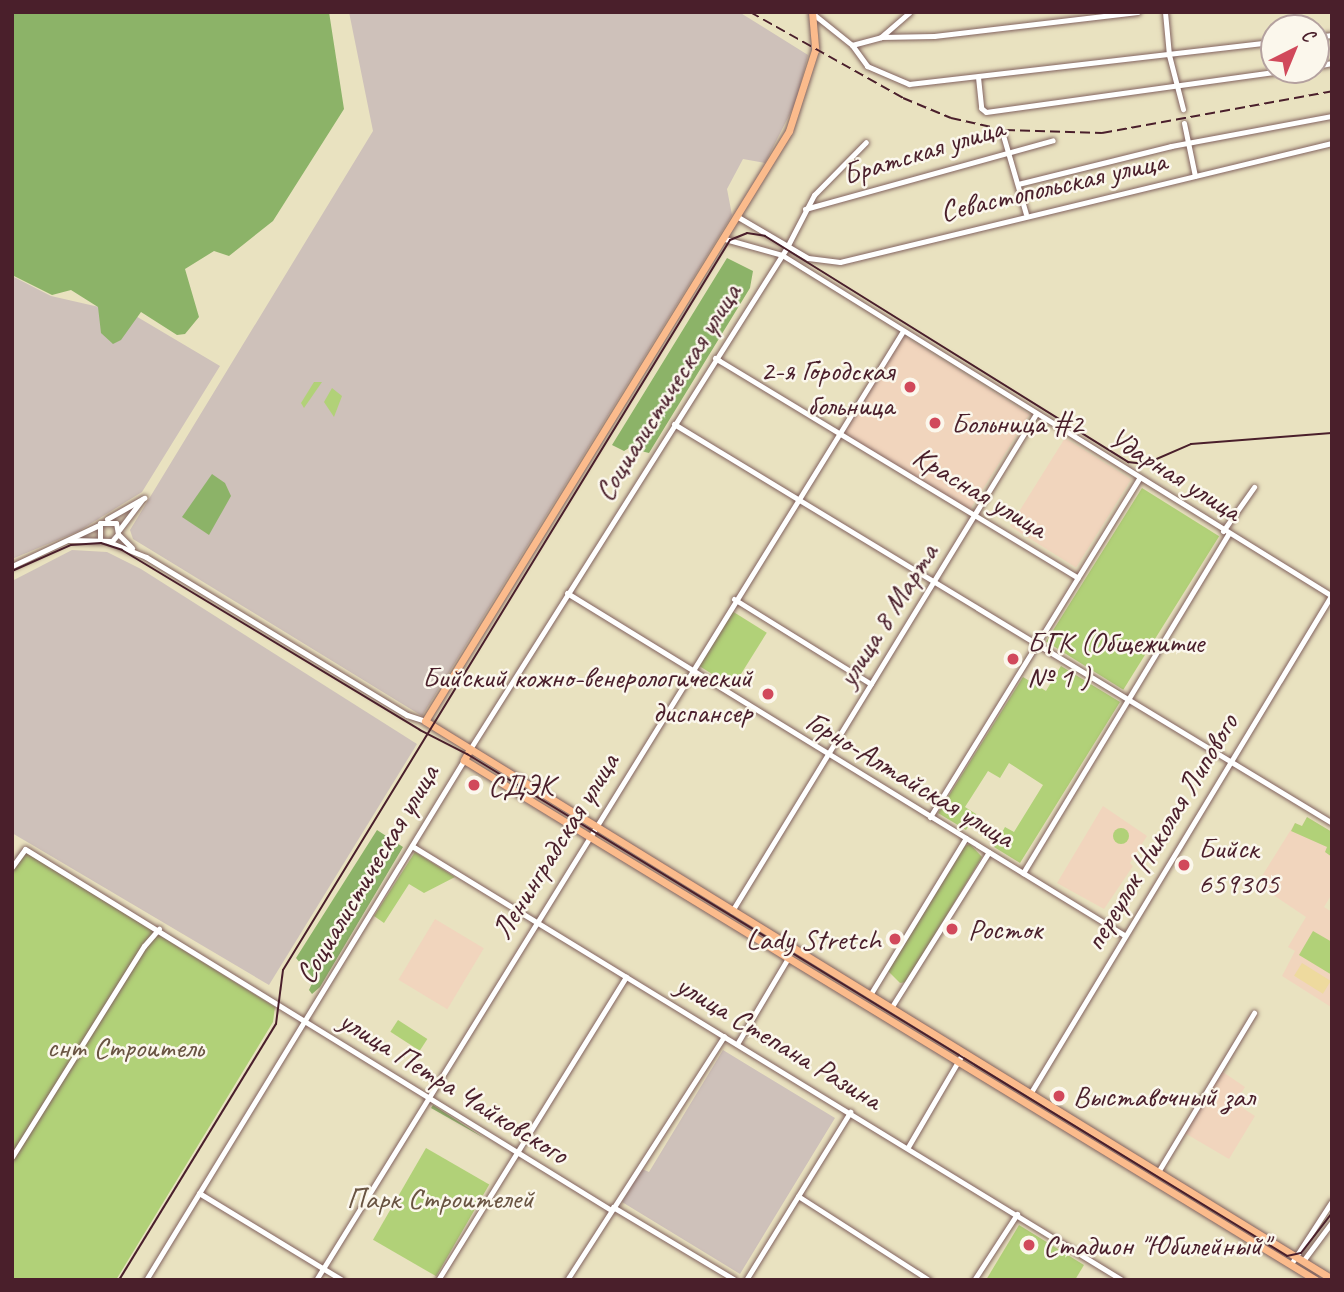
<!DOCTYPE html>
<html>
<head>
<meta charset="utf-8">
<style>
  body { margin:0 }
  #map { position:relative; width:1344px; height:1292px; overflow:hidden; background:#e9e2c0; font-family:Caveat,sans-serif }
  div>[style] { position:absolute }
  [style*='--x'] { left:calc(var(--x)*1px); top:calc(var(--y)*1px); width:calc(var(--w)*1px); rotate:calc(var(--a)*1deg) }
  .built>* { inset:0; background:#f1d5bd; transform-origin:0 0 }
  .industrial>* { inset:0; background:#cec1ba }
  .green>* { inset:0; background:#b1d178; transform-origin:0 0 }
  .round { border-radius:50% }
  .forest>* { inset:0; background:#8cb368 }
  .sand>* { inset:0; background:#eeda9e; transform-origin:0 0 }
  .roads { filter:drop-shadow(0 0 2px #82635f) drop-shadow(0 0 2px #82635f) }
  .minor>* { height:5px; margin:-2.5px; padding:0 2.5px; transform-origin:2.5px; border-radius:2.5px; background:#fff }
  .major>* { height:7px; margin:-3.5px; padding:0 3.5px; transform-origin:3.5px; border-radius:3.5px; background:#fbbb8c }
  .tram>* { height:2px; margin:-1px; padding:0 1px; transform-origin:1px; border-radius:1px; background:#4a1f2b }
  .rail>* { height:2px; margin-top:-1px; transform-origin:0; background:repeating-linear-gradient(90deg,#4a1f2b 0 10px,transparent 0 15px) }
  .dots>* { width:19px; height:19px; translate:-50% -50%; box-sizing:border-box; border:4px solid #fbf7ec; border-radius:50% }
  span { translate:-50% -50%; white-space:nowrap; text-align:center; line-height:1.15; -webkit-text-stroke:5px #fbf7ec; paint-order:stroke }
  .street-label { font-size:30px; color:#4a1f2b }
  .poi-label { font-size:30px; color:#4a1f2b }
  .right { translate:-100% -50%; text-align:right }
  .left { translate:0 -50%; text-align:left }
  .park-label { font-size:30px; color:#695442 }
  .frame { position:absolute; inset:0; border:14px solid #4a1f2b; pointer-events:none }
  .north { position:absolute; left:1260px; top:14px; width:70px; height:70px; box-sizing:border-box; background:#fbf7ec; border:2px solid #b4a19f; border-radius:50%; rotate:43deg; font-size:19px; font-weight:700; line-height:28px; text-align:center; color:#4a1f2b }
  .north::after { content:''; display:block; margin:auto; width:24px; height:32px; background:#d1495b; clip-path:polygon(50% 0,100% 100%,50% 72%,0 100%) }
</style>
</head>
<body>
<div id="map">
  <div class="built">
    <i style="left:904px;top:336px;width:148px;height:115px;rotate:32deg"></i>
    <i style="left:1065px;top:438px;width:78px;height:104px;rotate:32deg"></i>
    <i style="clip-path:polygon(1103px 806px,1147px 836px,1130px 863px,1133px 866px,1104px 909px,1057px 883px)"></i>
    <i style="clip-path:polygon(1307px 817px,1332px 832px,1332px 894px,1324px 907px,1332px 912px,1331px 1007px,1282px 976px,1295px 951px,1288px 947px,1306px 917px,1257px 884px,1295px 823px,1302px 826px)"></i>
    <i style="left:435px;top:919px;width:57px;height:71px;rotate:31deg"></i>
    <i style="clip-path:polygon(1220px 1070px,1245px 1087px,1235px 1103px,1255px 1116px,1229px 1159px,1183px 1132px)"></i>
  </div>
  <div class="industrial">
    <i style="clip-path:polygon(349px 12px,739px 12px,808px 55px,796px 102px,765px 163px,743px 159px,727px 189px,732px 215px,422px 716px,133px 539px,130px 530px,373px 131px)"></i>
    <i style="clip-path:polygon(12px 276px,51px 296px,134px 315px,220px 366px,142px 492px,79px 531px,12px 559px)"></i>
    <i style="clip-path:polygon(72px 550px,107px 552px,141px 569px,417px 744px,269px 985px,12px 833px,12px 581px)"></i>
    <i style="clip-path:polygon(723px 1050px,835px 1118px,740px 1274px,622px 1202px,642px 1169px,649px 1172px)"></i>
  </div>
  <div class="green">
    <i style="clip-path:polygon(314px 382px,322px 382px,304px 408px,301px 403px)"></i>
    <i style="clip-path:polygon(332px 388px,342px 396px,334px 417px,324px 402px)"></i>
    <i style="left:1142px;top:488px;width:91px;height:181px;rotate:32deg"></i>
    <i style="left:732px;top:611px;width:41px;height:64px;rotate:32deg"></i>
    <i style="clip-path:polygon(1061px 666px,1120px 702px,1020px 863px,994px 847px,1005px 827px,1014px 832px,1043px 785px,1009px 763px,1000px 778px,988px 771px,965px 807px,976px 814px,966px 830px,938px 813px,1023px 677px,1046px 691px)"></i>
    <i style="clip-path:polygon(1307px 817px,1332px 832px,1332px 857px,1325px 852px,1327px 847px,1291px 831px,1295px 823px,1302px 826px)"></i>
    <i class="round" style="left:1113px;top:828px;width:16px;height:16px"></i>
    <i style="clip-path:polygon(970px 844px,982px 857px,906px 982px,900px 983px,888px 971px,965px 846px)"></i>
    <i style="clip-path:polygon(24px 851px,275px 1007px,273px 1022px,116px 1280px,12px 1280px,12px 873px)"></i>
    <i style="clip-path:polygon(415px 852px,455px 877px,424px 893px,409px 884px,384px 923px,374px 916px)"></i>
    <i style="clip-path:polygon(1313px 931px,1332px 942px,1332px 975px,1299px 955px)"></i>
    <i style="left:398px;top:1020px;width:35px;height:14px;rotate:33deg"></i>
    <i style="left:426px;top:1148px;width:73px;height:106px;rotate:30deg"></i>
    <i style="clip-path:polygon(1019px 1225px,1084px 1265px,1075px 1280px,986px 1280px)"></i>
  </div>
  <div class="forest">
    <i style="clip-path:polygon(12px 12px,329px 12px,344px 109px,273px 221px,229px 256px,214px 251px,185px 269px,199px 317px,185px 334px,177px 335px,141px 312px,121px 340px,113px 344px,101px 333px,98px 307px,71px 290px,52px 295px,12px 275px)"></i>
    <i style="clip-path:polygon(727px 258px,753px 271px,750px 288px,649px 453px,629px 448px,624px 451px,612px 445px)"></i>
    <i style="clip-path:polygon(212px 474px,225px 483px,231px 496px,209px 535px,182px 517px)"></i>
    <i style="clip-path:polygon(377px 830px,403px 847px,320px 987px,312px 994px,309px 990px,314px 979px,296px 958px)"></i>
    <i style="clip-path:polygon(433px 1105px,484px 1138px,431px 1108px)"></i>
  </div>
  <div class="sand">
    <i style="left:1302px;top:963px;width:34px;height:15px;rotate:32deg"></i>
  </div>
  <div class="roads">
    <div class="minor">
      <i style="--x:1165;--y:12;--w:43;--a:84.7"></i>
      <i style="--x:1169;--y:55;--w:56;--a:75.5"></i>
      <i style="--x:812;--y:13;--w:51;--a:38.7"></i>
      <i style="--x:852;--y:45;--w:30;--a:-15"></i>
      <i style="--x:881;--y:37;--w:38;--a:-41"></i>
      <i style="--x:881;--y:37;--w:53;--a:-1.1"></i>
      <i style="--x:934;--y:36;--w:205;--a:-6.7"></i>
      <i style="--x:1316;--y:37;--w:16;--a:-7"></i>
      <i style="--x:852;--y:45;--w:26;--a:54"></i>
      <i style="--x:867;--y:66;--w:46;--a:23.2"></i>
      <i style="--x:909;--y:84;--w:367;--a:-6.6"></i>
      <i style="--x:1316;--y:66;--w:16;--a:-11"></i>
      <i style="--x:978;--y:77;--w:31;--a:84"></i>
      <i style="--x:981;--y:108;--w:6;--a:39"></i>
      <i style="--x:986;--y:112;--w:307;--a:-7.9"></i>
      <i style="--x:1184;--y:123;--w:54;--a:78.3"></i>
      <i style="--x:1003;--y:135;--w:82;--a:73.8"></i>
      <i style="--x:1018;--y:184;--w:158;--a:-13.9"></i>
      <i style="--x:1171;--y:146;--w:164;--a:-10.6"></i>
      <i style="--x:805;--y:209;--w:257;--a:-15.5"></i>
      <i style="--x:738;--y:217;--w:81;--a:30.4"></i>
      <i style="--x:808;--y:258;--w:32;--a:7"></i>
      <i style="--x:840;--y:262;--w:506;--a:-13.6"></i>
      <i style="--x:725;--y:239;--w:59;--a:15.7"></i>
      <i style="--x:782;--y:255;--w:647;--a:31.8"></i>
      <i style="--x:715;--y:358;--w:424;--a:31.2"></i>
      <i style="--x:674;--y:424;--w:770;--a:31.23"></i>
      <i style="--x:107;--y:519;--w:43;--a:-29.6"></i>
      <i style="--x:119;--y:530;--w:38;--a:-53"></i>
      <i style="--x:1223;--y:531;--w:54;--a:-54.8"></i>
      <i style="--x:118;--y:534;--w:20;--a:45"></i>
      <i style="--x:69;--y:540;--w:43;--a:1.3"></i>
      <i style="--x:112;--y:541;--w:9;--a:-49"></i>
      <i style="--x:118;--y:534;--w:11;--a:-100"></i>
      <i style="--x:116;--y:523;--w:16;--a:180"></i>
      <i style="--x:100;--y:523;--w:16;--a:90"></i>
      <i style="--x:109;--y:542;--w:40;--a:22"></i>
      <i style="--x:146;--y:557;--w:305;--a:31.2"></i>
      <i style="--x:407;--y:715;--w:19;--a:18"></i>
      <i style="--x:12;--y:566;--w:96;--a:-25.2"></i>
      <i style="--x:567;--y:593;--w:654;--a:31.55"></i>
      <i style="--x:734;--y:599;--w:161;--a:31.8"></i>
      <i style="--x:470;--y:749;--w:591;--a:-57.71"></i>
      <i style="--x:786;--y:249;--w:61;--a:-62.6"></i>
      <i style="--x:814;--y:195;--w:74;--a:-45.5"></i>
      <i style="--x:930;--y:817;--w:398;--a:-58.3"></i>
      <i style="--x:412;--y:846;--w:832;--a:31.44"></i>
      <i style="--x:12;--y:867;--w:22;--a:-54"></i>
      <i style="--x:25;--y:849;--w:688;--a:31.63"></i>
      <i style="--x:1023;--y:873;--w:396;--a:-58.8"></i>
      <i style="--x:732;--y:911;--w:583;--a:-58.55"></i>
      <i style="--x:870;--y:995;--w:184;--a:-58.6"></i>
      <i style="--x:891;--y:1008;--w:184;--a:-57.9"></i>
      <i style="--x:737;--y:1044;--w:100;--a:-59.3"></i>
      <i style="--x:1030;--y:1094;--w:582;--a:-58.85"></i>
      <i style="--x:908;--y:1147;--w:109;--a:-59.7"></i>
      <i style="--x:12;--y:1157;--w:249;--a:-58"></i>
      <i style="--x:144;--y:946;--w:23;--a:-49"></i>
      <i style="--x:1158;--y:1172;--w:186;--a:-58.9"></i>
      <i style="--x:199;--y:1193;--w:167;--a:31.3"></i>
      <i style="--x:798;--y:1196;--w:156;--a:32.7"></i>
      <i style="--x:613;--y:1207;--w:142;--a:30.9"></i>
      <i style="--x:1303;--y:1261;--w:49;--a:-53.4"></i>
      <i style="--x:1291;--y:1264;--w:75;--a:-56.9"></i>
      <i style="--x:146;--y:1280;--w:610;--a:-58.55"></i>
      <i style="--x:316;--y:1280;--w:1116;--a:-58.26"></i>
      <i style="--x:438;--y:1280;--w:357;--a:-58.2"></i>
      <i style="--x:567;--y:1280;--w:290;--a:-57.2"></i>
      <i style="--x:746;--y:1280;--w:198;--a:-58.2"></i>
      <i style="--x:974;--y:1280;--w:79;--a:-56.9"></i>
    </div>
    <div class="major">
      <i style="--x:812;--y:12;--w:38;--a:85"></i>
      <i style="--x:815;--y:50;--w:85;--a:107.8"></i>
      <i style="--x:789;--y:131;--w:693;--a:121.67"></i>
      <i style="--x:425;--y:721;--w:1065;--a:31.6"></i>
      <i style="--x:470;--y:749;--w:13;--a:119"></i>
      <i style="--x:464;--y:760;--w:998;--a:31.4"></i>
    </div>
  </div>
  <div class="tram">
    <i style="--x:12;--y:571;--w:64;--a:-23.8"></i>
    <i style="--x:71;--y:545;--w:30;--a:-4"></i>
    <i style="--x:101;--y:543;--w:22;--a:18"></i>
    <i style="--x:122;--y:550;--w:348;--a:31.1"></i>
    <i style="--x:420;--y:730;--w:53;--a:27.1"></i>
    <i style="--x:467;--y:754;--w:961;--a:31.47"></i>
    <i style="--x:1287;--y:1256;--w:14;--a:-12"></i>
    <i style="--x:1301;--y:1253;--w:51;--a:-52.2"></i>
    <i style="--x:119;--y:1280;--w:300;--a:-58.5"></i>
    <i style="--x:276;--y:1024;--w:54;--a:-82.6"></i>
    <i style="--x:283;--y:970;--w:856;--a:-58.52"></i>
    <i style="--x:730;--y:240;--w:18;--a:-22"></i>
    <i style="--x:747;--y:233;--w:18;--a:9"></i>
    <i style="--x:765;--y:236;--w:428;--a:31.9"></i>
    <i style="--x:1128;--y:462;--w:17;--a:7"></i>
    <i style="--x:1145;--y:464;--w:50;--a:-23.5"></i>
    <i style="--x:1191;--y:444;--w:141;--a:-4.5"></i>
  </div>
  <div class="rail">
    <i style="--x:750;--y:12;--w:176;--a:29.3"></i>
    <i style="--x:903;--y:98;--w:52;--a:22.6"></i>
    <i style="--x:951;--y:118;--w:55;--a:12.5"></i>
    <i style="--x:1005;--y:130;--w:97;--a:1.8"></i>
    <i style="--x:1102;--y:133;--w:234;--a:-10.3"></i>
  </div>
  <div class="dots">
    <i style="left:910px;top:387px;background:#d1495b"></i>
    <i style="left:935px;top:423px;background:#d1495b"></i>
    <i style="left:1013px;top:659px;background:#d1495b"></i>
    <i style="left:768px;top:694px;background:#d1495b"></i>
    <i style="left:474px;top:785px;background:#d1495b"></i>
    <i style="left:1184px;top:865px;background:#d1495b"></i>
    <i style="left:952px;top:929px;background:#d1495b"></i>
    <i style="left:895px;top:939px;background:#d1495b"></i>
    <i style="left:1059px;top:1096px;background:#d1495b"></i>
    <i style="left:1029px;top:1245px;background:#d1495b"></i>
  </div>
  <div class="street-label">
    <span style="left:923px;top:151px;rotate:-17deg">Братская улица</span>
    <span style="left:1053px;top:186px;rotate:-13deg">Севастопольская улица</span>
    <span style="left:667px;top:392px;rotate:-58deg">Социалистическая улица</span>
    <span style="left:1175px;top:474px;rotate:32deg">Ударная улица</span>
    <span style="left:980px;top:492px;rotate:31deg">Красная улица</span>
    <span style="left:887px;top:615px;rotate:-58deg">улица 8 Марта</span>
    <span style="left:910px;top:779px;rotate:31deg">Горно-Алтайская улица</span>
    <span style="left:1161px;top:832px;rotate:-59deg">переулок Николая Липового</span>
    <span style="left:555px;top:846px;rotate:-58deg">Ленинградская улица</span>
    <span style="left:367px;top:874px;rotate:-59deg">Социалистическая улица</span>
    <span style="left:779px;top:1042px;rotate:31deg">улица Степана Разина</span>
    <span style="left:454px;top:1087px;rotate:32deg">улица Петра Чайковского</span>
  </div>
  <div class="poi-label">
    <span class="right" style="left:894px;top:387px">2-я Городская<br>больница</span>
    <span class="left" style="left:951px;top:423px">Больница #2</span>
    <span class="left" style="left:1027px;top:659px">БГК (Общежитие<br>№ 1 )</span>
    <span class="right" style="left:752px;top:694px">Бийский кожно-венерологический<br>диспансер</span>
    <span class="left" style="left:488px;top:785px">СДЭК</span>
    <span class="left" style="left:1198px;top:865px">Бийск<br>659305</span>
    <span class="left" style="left:968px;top:929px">Росток</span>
    <span class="right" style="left:881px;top:939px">Lady Stretch</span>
    <span class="left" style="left:1073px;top:1096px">Выставочный зал</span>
    <span class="left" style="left:1043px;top:1245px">Стадион "Юбилейный"</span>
  </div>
  <div class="park-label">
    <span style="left:125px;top:1047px">снт Строитель</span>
    <span style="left:440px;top:1198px">Парк Строителей</span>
  </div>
  <div class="frame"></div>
  <div class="north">С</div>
</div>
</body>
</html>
